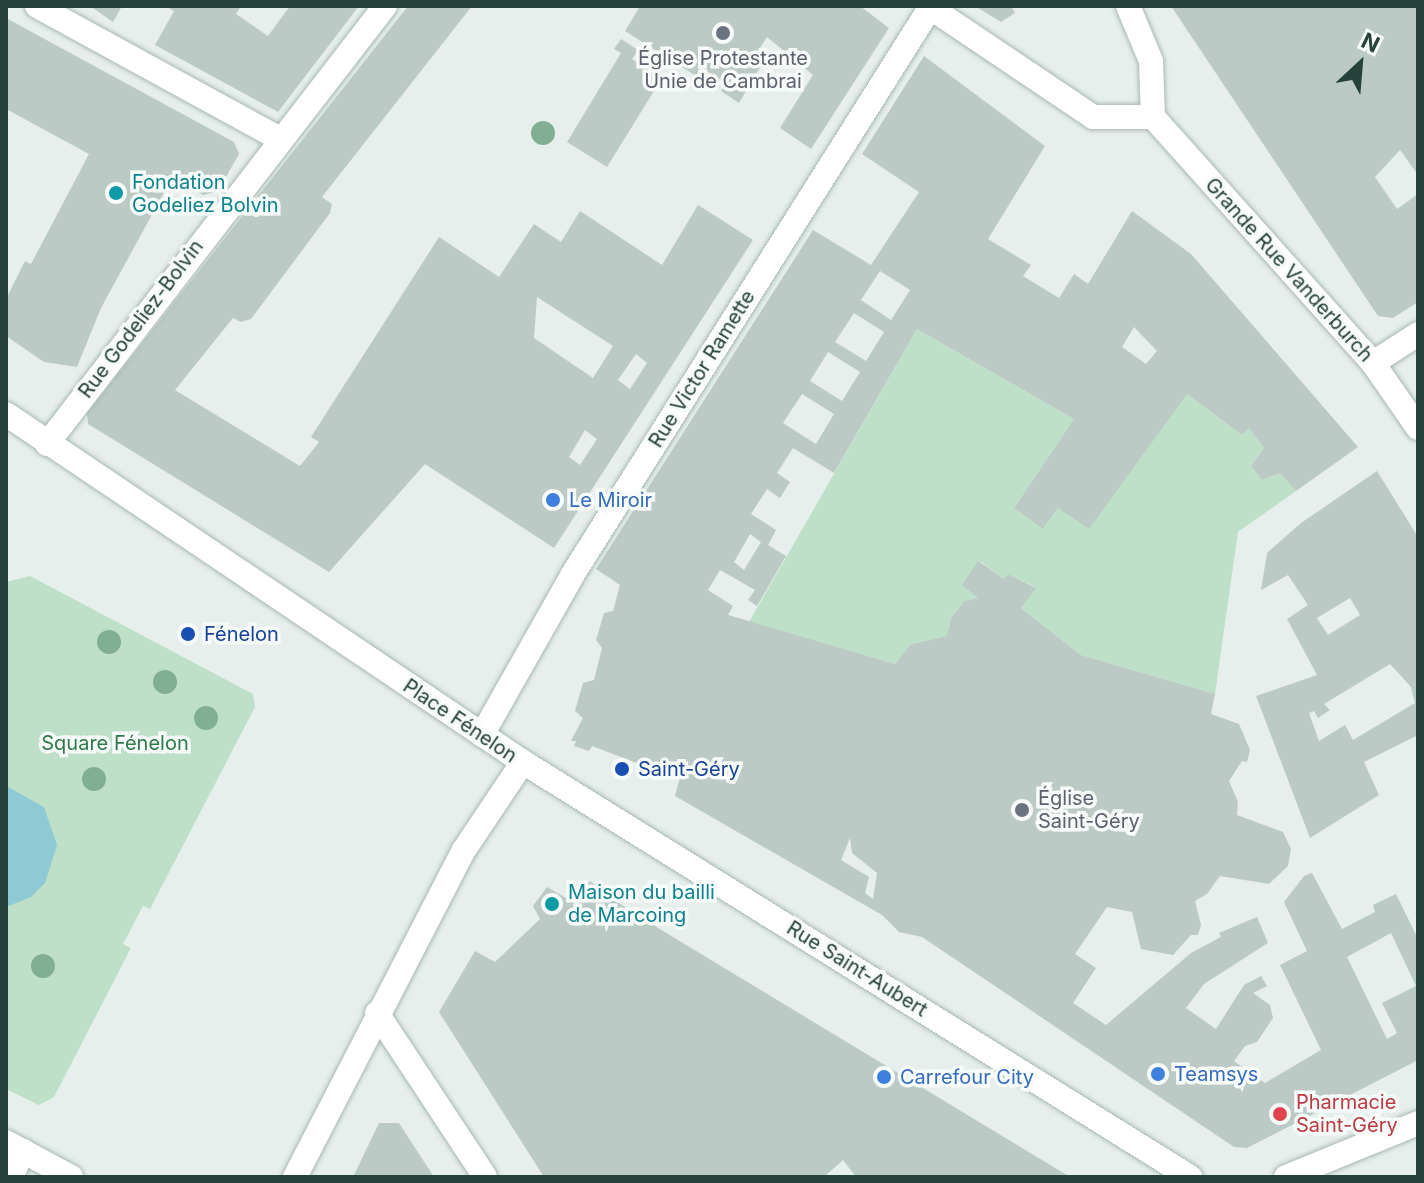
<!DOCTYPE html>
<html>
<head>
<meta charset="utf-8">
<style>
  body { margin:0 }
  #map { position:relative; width:1424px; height:1183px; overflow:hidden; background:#e6efeb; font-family:Inter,sans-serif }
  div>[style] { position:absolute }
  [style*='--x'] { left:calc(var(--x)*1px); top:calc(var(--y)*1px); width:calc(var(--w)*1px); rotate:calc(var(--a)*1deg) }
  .green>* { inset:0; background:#bfe0c8 }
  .water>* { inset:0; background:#8ec9d4 }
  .building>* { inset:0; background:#bbcac4 }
  .roads { filter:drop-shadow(0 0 2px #a8b8b2) drop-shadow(0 0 2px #a8b8b2) }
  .lane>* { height:24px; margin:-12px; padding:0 12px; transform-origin:12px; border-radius:12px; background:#fff }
  .street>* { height:24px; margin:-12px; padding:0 12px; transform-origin:12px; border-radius:12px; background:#fff }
  .trees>* { width:24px; height:24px; margin:-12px; border-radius:50%; background:#80af93 }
  .dots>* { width:22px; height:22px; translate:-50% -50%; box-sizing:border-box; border:4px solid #f7fbf9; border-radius:50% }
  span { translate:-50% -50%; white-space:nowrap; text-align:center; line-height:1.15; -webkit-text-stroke:7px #f7fbf9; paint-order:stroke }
  .worship-label { font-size:20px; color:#5b616d }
  .left { translate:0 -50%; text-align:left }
  .culture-label { font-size:20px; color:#0d838f }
  .street-label { font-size:20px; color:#24423a }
  .shop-label { font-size:20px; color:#366cbe }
  .transit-label { font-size:20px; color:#164399 }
  .park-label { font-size:20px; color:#2d7a4b }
  .health-label { font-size:20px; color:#be3a42 }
  .frame { position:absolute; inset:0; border:8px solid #24423a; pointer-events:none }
  .north { position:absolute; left:1320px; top:24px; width:80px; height:80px; -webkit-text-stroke:6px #f7fbf9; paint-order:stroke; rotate:26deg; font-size:22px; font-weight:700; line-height:32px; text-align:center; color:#24423a }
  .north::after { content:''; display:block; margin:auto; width:28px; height:36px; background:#24423a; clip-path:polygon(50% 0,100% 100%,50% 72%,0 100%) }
</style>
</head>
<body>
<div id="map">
  <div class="green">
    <i style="clip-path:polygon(917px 329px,1074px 419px,1014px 508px,1043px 529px,1058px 508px,1187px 394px,1242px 435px,1249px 428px,1264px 448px,1251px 466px,1262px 480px,1280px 473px,1296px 491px,1238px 532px,1215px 694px,1081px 655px,1021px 608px,1035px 587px,1008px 574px,1004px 579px,979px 561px,963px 584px,978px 598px,966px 601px,951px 616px,947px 636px,911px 644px,895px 664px,749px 622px)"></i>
    <i style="clip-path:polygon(30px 576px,253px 694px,255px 707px,150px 909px,143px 906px,123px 944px,131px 948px,54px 1097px,39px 1105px,6px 1089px,6px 582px)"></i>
  </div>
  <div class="water">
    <i style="clip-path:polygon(6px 786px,44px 807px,57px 845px,45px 883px,31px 897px,6px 907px)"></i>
  </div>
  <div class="building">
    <i style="clip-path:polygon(90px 6px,122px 6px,113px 22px)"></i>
    <i style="clip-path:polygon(165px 6px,241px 6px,236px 14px,268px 36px,290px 6px,359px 6px,278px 112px,155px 45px,174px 11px)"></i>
    <i style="clip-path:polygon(evenodd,408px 6px,472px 6px,322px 197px,332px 204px,330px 213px,251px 319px,241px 322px,233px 318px,175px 390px,300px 466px,319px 442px,311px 437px,439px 237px,499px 277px,534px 224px,561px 242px,580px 211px,662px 265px,698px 205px,753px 240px,554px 548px,425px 464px,329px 572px,88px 424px,87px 413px,408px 6px,537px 297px,613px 346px,593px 378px,534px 338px,537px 297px,408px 6px,636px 354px,647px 363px,630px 389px,618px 380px,636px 354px,408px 6px,585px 430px,597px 439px,580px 465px,569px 457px,585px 430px)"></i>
    <i style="clip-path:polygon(640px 6px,860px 6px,889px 28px,811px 149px,780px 128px,813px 75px,767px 37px,760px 48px,768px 54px,739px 103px,721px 91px,726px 84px,701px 67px,696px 76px,625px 31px)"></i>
    <i style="clip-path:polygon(975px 6px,1011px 6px,1015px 13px,1001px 22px)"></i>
    <i style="clip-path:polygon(1171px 6px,1418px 6px,1418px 175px,1400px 150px,1375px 177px,1397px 209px,1418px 194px,1418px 302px,1393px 318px,1378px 316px)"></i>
    <i style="clip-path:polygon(6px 18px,234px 142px,239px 154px,218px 191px,203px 195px,172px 178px,101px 308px,77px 367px,44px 362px,6px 336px,6px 299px,25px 261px,31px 264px,89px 154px,6px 109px)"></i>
    <i style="clip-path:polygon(621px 39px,638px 50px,632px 59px,662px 78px,607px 167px,567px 142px,621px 53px,614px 49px)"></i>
    <i style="clip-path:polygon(evenodd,924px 56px,1045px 146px,988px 239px,1031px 265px,1023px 276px,1059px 298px,1074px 274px,1088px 284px,1132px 211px,1191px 254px,1358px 447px,1296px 491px,1280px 473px,1262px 480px,1251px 466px,1264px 448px,1249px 428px,1242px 435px,1187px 394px,1089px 529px,1058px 508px,1043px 529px,1014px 508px,1074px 419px,917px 329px,834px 473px,793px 448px,777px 473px,790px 482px,780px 498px,767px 489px,751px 514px,776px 530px,768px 545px,786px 556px,757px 606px,748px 600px,755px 590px,720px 570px,708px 590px,733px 606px,728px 615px,895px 664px,911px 644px,947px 636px,951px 617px,965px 601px,978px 598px,962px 585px,978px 561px,1004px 579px,1008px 574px,1036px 588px,1021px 608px,1081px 655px,1215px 694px,1211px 714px,1239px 724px,1250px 750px,1247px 762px,1242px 761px,1229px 781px,1238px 802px,1237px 815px,1283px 832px,1291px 849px,1288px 866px,1269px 884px,1220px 876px,1207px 894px,1195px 901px,1201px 925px,1198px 935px,1191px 935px,1173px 955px,1141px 949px,1132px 912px,1107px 907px,1075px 954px,1096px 968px,1073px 1003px,1106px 1025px,1191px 953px,1221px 937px,1219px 933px,1257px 917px,1268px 943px,1204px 984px,1186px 1008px,1216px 1029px,1244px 985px,1261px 976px,1267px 986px,1253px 993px,1270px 1005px,1273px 1018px,1257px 1042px,1245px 1046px,1234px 1061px,1265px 1083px,1321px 1050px,1280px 965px,1307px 951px,1284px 902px,1304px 876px,1312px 873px,1342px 929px,1375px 912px,1373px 905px,1396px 894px,1418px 939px,1418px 1060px,1247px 1148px,1234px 1147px,922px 937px,899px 932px,882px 915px,675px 796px,681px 773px,658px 771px,592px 746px,589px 751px,574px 746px,576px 741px,571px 741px,583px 718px,575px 711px,583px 683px,594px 680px,602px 648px,596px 640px,604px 613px,613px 611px,620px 585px,596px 569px,813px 230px,871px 265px,919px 192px,862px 154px,924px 56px,880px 271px,910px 290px,891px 320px,861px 300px,880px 271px,924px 56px,854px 313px,884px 332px,866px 361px,835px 342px,854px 313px,924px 56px,1134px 327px,1157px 351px,1146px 364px,1122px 347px,1134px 327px,924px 56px,828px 352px,860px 372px,842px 401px,810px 381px,828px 352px,924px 56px,802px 394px,834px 414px,816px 444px,783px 423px,802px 394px,924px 56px,750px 534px,761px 542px,744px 570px,734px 562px,750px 534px,924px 56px,850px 838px,852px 853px,877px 873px,873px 899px,865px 893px,869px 877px,841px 860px,850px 838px,924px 56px,1391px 933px,1416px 986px,1382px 1003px,1397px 1033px,1387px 1039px,1347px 957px,1391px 933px)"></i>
    <i style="clip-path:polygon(evenodd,1377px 471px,1418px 537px,1418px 735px,1364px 762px,1379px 795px,1310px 838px,1256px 696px,1317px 675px,1287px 619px,1308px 605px,1288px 575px,1261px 590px,1267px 553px,1301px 523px,1377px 471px,1350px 598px,1360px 615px,1328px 635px,1317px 618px,1350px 598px,1377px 471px,1390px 664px,1411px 687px,1415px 703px,1353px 740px,1345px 725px,1319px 741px,1309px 713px,1314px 711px,1318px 718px,1330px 710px,1324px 704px,1390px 664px)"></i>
    <i style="clip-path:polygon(590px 881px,630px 911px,1070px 1177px,856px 1177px,843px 1160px,824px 1177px,544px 1177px,439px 1012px,475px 951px,495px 962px,540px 919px,533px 906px,547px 887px,573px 902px)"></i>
    <i style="clip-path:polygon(379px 1123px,399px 1123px,434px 1177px,353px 1177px)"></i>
  </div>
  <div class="roads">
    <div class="lane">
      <i style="--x:37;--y:6;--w:275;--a:28.7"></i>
      <i style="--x:1373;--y:363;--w:54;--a:-32.8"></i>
      <i style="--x:47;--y:444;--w:553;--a:-52.34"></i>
      <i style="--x:482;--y:735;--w:185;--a:-60.5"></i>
      <i style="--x:573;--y:574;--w:669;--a:-57.76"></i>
      <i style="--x:11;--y:1177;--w:29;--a:-65"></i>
    </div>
    <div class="street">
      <i style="--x:928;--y:6;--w:199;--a:33.9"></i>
      <i style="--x:1093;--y:117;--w:60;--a:0"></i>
      <i style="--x:1128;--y:6;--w:60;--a:67.3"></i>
      <i style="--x:1151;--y:61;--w:56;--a:88"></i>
      <i style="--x:1153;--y:117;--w:330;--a:48.2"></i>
      <i style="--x:1373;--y:363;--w:79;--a:55.3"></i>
      <i style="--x:6;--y:414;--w:623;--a:33.95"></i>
      <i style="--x:523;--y:762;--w:786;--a:31.89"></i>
      <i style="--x:377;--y:1013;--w:196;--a:56.6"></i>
      <i style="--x:6;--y:1142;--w:74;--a:28.3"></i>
      <i style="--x:295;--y:1177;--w:368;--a:-62.7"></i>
      <i style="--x:464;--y:850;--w:106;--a:-56.2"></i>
      <i style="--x:1286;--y:1177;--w:143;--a:-22.2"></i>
    </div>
  </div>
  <div class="trees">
    <i style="left:543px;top:133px"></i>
    <i style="left:109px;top:642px"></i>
    <i style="left:165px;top:682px"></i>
    <i style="left:206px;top:718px"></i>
    <i style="left:94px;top:779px"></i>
    <i style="left:43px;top:966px"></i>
  </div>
  <div class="dots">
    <i style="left:723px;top:33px;background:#6b7280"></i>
    <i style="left:116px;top:193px;background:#0f9aa8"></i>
    <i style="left:553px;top:500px;background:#3f7fe0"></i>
    <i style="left:188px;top:634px;background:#1a4fb4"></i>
    <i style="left:622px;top:769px;background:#1a4fb4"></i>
    <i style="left:1022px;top:810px;background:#6b7280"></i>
    <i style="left:552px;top:904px;background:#0f9aa8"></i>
    <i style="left:1158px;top:1074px;background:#3f7fe0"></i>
    <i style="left:884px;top:1077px;background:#3f7fe0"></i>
    <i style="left:1280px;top:1114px;background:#e0444e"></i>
  </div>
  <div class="worship-label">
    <span style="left:723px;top:70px">Église Protestante<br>Unie de Cambrai</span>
    <span class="left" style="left:1038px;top:810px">Église<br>Saint-Géry</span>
  </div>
  <div class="culture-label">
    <span class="left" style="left:132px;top:194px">Fondation<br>Godeliez Bolvin</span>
    <span class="left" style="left:568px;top:904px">Maison du bailli<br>de Marcoing</span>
  </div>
  <div class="street-label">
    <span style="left:1289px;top:270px;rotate:48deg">Grande Rue Vanderburch</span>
    <span style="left:141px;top:319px;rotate:-53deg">Rue Godeliez-Bolvin</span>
    <span style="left:702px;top:369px;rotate:-58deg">Rue Victor Ramette</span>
    <span style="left:460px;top:721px;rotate:34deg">Place Fénelon</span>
    <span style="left:857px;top:969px;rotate:32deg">Rue Saint-Aubert</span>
  </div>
  <div class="shop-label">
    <span class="left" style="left:569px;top:500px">Le Miroir</span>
    <span class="left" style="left:1174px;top:1074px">Teamsys</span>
    <span class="left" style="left:900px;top:1077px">Carrefour City</span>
  </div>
  <div class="transit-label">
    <span class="left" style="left:204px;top:634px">Fénelon</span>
    <span class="left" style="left:638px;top:769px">Saint-Géry</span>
  </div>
  <div class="park-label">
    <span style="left:115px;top:743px">Square Fénelon</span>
  </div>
  <div class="health-label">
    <span class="left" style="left:1296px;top:1114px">Pharmacie<br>Saint-Géry</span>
  </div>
  <div class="frame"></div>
  <div class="north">N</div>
</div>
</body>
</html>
